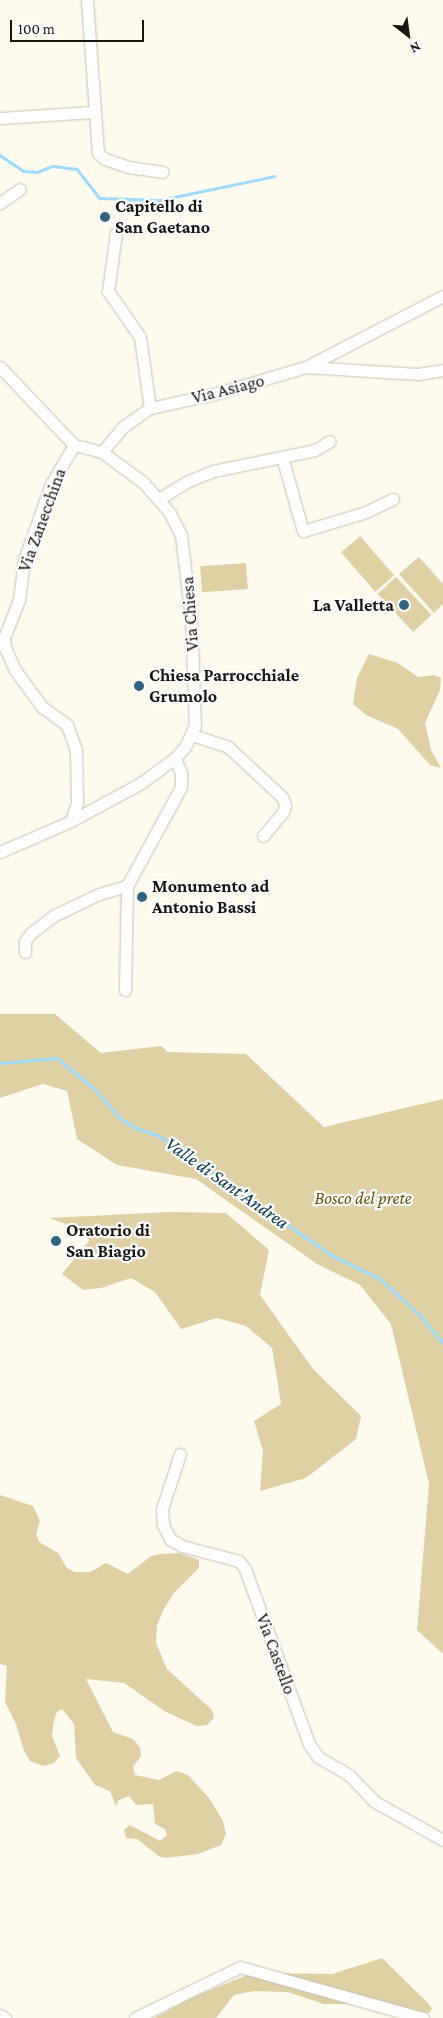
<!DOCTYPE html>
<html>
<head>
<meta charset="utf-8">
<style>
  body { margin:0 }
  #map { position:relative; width:443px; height:2018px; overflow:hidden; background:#fefaee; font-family:"Crimson Pro",serif }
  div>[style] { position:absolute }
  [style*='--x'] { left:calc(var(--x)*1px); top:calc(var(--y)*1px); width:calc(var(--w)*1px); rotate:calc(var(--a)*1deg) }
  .green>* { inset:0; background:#e0d1a5; transform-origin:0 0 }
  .stream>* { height:2.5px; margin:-1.25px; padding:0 1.25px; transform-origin:1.25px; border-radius:1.25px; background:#9cdbfd }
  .roads { filter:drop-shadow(0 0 1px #c6c2b3) drop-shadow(0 0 1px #c6c2b3) }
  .minor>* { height:11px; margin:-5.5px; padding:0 5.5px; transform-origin:5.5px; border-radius:5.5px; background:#fff }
  .dots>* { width:14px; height:14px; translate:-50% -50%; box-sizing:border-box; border:2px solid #fff; border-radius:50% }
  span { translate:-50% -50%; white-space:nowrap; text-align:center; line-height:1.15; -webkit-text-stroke:4.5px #fff; paint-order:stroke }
  .poi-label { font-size:18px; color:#181611; font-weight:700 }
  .left { translate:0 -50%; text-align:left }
  .right { translate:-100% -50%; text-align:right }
  .street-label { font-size:18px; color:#181611 }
  .park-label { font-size:18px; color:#67540b; font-style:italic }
  .water-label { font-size:19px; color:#00354b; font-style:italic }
  .north { position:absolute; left:383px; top:10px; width:50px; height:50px; -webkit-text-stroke:4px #fff; paint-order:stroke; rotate:150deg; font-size:14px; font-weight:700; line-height:20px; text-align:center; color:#181611 }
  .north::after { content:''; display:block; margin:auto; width:18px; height:22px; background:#181611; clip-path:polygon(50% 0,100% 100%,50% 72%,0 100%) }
  .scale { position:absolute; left:10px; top:20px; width:134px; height:22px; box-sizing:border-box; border:2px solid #181611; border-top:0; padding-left:6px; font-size:15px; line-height:18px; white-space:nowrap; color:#181611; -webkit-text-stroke:4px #fff; paint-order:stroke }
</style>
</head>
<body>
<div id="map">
  <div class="green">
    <i style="left:360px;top:536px;width:52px;height:25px;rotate:49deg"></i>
    <i style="clip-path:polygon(419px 557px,443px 584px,443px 604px,434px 613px,399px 574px)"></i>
    <i style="left:246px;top:563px;width:26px;height:46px;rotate:86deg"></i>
    <i style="left:396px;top:577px;width:52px;height:25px;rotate:47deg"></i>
    <i style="clip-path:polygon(369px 654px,398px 663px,418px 677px,434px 675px,441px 678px,440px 690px,425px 723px,431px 750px,441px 768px,430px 765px,398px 729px,366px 715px,353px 704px,357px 678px)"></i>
    <i style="clip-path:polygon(0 1014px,55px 1014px,101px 1053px,161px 1046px,168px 1052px,246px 1054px,324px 1127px,443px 1099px,443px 1654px,417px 1630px,429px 1484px,391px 1324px,360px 1285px,317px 1264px,196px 1179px,117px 1165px,77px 1139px,67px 1091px,43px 1084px,0 1098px)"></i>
    <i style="clip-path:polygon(169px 1212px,226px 1213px,269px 1250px,260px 1295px,313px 1369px,361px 1416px,356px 1439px,306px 1478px,260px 1491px,263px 1451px,254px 1421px,281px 1404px,272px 1348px,246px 1326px,217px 1318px,181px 1329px,155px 1292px,131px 1278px,101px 1288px,83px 1290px,62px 1274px,89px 1241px,85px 1231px,49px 1218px)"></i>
    <i style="clip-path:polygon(0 1495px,33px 1506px,40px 1521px,36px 1534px,39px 1542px,58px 1553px,67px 1568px,75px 1572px,90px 1572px,106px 1563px,128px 1574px,151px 1556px,161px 1554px,180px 1553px,199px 1560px,199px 1568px,174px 1593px,165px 1607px,157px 1625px,156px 1643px,167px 1669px,212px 1710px,214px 1718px,207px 1725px,197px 1726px,166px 1712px,124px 1683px,86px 1679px,113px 1732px,133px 1739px,140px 1747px,141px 1756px,133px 1767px,135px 1775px,159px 1780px,176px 1771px,188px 1775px,209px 1798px,223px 1821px,226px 1834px,221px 1845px,198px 1854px,166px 1858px,160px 1857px,137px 1839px,126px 1838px,124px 1830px,130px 1825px,160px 1841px,167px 1835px,165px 1829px,155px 1824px,153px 1804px,136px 1805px,129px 1796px,119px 1800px,116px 1806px,110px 1791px,95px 1785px,76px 1758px,74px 1724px,62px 1709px,57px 1712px,54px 1720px,52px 1736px,60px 1756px,54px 1763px,43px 1766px,30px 1761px,24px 1751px,16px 1724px,5px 1702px,7px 1666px,0 1664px)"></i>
    <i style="clip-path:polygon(382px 1958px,429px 2004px,432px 2009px,429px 2013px,371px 2004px,324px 2004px,287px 1992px,254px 1991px,234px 1995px,216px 2018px,154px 2018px,195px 1996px,245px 1976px,264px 1973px,332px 1974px)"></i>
  </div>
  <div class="stream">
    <i style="--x:0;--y:155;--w:29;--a:34"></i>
    <i style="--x:24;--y:171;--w:13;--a:4"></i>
    <i style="--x:37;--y:172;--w:17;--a:-21"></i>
    <i style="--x:53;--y:166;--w:24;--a:7"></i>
    <i style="--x:77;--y:169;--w:37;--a:52"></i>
    <i style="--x:100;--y:198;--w:60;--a:1.9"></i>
    <i style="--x:160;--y:200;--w:117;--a:-11.8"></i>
    <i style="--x:0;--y:1063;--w:57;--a:-5"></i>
    <i style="--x:57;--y:1058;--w:49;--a:39.2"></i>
    <i style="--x:95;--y:1089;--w:38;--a:49"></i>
    <i style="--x:120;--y:1118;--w:19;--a:32"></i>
    <i style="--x:136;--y:1128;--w:23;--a:18"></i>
    <i style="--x:158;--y:1135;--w:211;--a:34.7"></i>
    <i style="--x:331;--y:1255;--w:53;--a:25.6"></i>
    <i style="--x:379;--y:1278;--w:52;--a:41.9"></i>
    <i style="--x:418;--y:1313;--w:39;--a:50"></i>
  </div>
  <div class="roads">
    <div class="minor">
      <i style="--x:87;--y:0;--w:153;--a:85.9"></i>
      <i style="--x:98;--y:153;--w:9;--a:41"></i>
      <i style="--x:105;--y:159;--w:24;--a:19"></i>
      <i style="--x:128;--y:167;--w:35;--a:8"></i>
      <i style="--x:0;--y:118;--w:93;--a:-3.7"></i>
      <i style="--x:0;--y:203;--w:24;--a:-35"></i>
      <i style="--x:116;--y:233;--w:59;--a:97.9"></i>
      <i style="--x:108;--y:291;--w:56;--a:55.2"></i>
      <i style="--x:140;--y:337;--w:72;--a:82"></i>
      <i style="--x:0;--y:367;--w:108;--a:46.5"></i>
      <i style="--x:74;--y:445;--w:29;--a:14"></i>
      <i style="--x:102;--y:452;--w:34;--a:-50"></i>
      <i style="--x:124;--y:426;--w:32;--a:-35"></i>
      <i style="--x:150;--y:408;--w:66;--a:-12.3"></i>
      <i style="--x:214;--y:394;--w:96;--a:-16.4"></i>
      <i style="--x:306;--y:367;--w:154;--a:-27.4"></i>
      <i style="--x:306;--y:367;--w:112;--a:3.6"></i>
      <i style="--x:418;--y:374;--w:25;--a:-9"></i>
      <i style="--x:282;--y:457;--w:77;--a:74.2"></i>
      <i style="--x:303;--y:531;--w:66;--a:-16.8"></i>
      <i style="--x:366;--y:512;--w:30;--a:-26"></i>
      <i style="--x:159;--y:499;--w:32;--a:-32"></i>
      <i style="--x:186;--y:482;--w:29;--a:-22"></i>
      <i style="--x:213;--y:471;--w:104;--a:-11.6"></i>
      <i style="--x:315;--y:450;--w:17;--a:-31"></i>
      <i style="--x:192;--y:735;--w:38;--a:18"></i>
      <i style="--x:228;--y:747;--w:74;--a:42.8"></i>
      <i style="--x:282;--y:797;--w:9;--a:69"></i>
      <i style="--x:285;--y:805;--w:7;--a:106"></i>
      <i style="--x:283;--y:812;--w:31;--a:130"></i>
      <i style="--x:71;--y:821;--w:19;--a:-72"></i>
      <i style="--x:77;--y:803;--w:53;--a:-91.1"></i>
      <i style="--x:76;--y:750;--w:27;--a:-110"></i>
      <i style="--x:67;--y:725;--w:31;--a:-144"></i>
      <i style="--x:42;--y:707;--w:46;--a:-126.1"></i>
      <i style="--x:15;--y:670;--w:24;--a:-114"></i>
      <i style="--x:5;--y:648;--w:10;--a:-96"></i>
      <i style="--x:4;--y:638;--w:41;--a:-68.5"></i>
      <i style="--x:19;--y:600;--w:40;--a:-82.9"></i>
      <i style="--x:24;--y:560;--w:81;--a:-70.4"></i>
      <i style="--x:51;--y:484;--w:45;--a:-59.5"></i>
      <i style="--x:0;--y:852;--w:77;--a:-23.6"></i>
      <i style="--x:71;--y:821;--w:80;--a:-28.5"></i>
      <i style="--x:141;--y:783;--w:42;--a:-36.3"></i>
      <i style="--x:175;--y:758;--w:15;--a:-48"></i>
      <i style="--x:185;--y:747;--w:23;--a:-65"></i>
      <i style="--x:195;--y:726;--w:109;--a:-92.1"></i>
      <i style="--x:191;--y:617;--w:83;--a:-97"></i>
      <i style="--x:181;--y:535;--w:25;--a:-117"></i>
      <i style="--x:170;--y:513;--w:40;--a:-131"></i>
      <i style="--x:144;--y:483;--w:52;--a:-143.6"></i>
      <i style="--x:25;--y:952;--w:11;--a:-90"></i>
      <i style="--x:25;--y:941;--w:10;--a:-53"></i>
      <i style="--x:31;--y:933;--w:30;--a:-37"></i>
      <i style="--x:55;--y:915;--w:49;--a:-25.5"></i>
      <i style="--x:99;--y:894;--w:29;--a:-16"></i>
      <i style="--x:125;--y:990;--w:104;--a:-88.9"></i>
      <i style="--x:127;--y:886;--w:113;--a:-61.4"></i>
      <i style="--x:181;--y:787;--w:14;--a:-90"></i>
      <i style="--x:181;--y:773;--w:16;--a:-112"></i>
      <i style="--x:180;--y:1454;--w:58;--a:108.1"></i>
      <i style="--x:162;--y:1509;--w:16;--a:86"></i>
      <i style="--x:163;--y:1525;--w:16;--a:63"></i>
      <i style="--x:170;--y:1539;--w:14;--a:30"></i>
      <i style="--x:182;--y:1546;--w:59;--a:14.7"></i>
      <i style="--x:239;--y:1561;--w:10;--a:53"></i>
      <i style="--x:245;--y:1569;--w:186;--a:69.9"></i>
      <i style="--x:309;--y:1744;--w:16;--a:55"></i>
      <i style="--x:318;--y:1757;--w:36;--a:30"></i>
      <i style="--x:349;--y:1775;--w:37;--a:46"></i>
      <i style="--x:375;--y:1802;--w:78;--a:29.2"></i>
      <i style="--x:0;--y:2015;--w:6;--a:31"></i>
      <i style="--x:135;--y:2018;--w:117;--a:-25.9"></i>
      <i style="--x:240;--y:1967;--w:190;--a:15.6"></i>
    </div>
  </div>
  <div class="dots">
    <i style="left:105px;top:217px;background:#2e647f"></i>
    <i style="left:404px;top:605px;background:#2e647f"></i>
    <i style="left:139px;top:686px;background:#2e647f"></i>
    <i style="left:142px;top:897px;background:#2e647f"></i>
    <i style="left:56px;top:1241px;background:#2e647f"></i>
  </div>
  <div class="poi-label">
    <span class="left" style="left:115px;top:217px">Capitello di<br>San Gaetano</span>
    <span class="right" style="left:394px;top:605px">La Valletta</span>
    <span class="left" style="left:149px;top:686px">Chiesa Parrocchiale<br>Grumolo</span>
    <span class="left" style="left:152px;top:897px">Monumento ad<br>Antonio Bassi</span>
    <span class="left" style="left:66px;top:1241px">Oratorio di<br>San Biagio</span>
  </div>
  <div class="street-label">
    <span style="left:228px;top:389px;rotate:-14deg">Via Asiago</span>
    <span style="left:42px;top:520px;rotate:-70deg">Via Zanecchina</span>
    <span style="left:190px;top:614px;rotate:-94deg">Via Chiesa</span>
    <span style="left:276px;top:1654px;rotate:70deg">Via Castello</span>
  </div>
  <div class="park-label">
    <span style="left:363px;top:1198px">Bosco del prete</span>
  </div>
  <div class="water-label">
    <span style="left:227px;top:1183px;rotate:35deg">Valle di Sant'Andrea</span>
  </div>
  <div class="north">N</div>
  <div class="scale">100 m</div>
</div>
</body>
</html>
